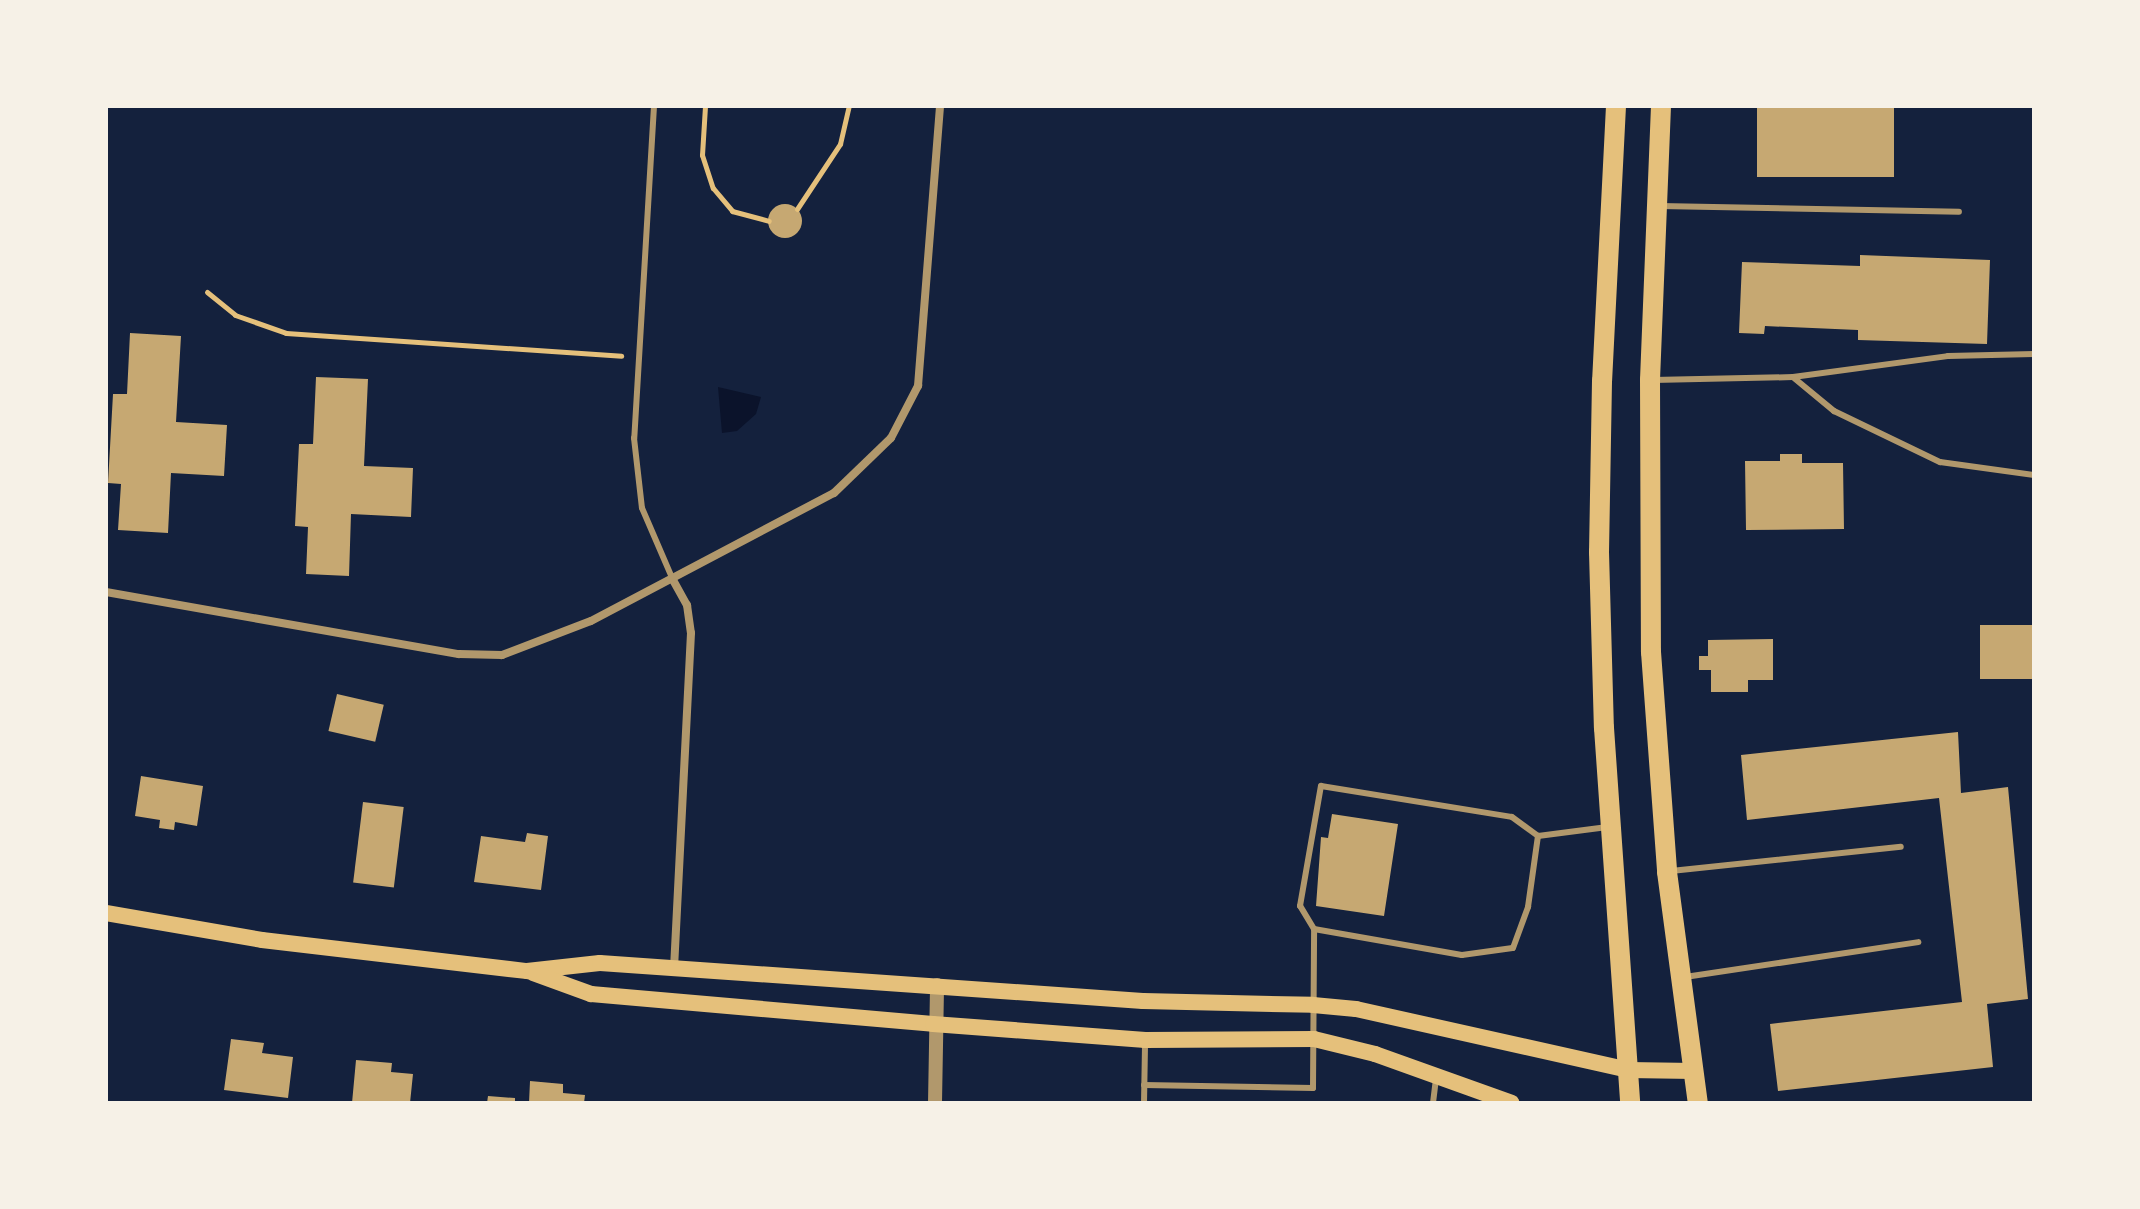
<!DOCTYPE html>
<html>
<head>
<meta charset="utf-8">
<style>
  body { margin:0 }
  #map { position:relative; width:2140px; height:1209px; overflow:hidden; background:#14213d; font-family:Helvetica,sans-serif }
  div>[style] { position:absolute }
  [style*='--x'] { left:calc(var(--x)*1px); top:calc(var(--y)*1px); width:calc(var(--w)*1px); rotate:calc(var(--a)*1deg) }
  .water>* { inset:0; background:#0b132b }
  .building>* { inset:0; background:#c6a872; transform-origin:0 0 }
  .round { border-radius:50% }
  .path>* { height:5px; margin:-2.5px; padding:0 2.5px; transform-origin:2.5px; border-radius:2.5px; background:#e5c07b }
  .service>* { height:6px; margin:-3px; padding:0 3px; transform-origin:3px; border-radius:3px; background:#b1986c }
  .minor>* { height:8px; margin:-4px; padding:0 4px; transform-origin:4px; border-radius:4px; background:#b1986c }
  .tertiary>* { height:14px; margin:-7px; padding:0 7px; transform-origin:7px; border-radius:7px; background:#b1986c }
  .secondary>* { height:16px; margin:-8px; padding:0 8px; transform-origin:8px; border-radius:8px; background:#e5c07b }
  .primary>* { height:20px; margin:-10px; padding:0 10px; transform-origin:10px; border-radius:10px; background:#e5c07b }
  span { translate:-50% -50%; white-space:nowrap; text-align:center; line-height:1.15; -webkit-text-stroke:6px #f6f1e7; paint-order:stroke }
  .frame { position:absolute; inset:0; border:108px solid #f6f1e7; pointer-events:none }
</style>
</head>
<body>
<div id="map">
  <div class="water">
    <i style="clip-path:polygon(718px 387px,761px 397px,756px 414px,737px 431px,722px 433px)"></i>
  </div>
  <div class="building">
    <i style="left:1757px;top:106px;width:137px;height:71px"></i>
    <i class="round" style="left:768px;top:204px;width:34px;height:34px"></i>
    <i style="clip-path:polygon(1860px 255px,1990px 260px,1987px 344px,1858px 340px,1858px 330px,1765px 326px,1764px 334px,1739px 333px,1742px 262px,1860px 266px)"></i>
    <i style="clip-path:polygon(130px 333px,181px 336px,176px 422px,227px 425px,224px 476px,171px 473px,168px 533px,118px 530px,121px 484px,108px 483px,113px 394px,127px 394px)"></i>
    <i style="clip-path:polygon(316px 377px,368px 379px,364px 466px,413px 468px,411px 517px,351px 514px,349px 576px,306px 574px,308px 527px,295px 526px,299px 444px,313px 444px)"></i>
    <i style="clip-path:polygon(1780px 454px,1802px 454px,1802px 463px,1843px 463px,1844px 529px,1746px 530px,1745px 461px,1780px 461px)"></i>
    <i style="left:2034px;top:625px;width:54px;height:54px;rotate:90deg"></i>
    <i style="clip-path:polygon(1773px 639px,1773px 680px,1748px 680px,1748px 692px,1711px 692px,1711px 670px,1699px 670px,1699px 656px,1708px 656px,1708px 640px)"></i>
    <i style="left:337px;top:694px;width:48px;height:38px;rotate:13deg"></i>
    <i style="clip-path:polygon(1958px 732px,1961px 793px,2008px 787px,2028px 999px,1987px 1004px,1993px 1067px,1778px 1091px,1770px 1024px,1962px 1002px,1939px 798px,1747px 820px,1741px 755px)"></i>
    <i style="clip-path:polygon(141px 776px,203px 786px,197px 826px,175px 822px,174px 830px,159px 828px,160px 820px,135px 816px)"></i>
    <i style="left:363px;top:802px;width:41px;height:81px;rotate:7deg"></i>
    <i style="clip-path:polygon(1332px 814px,1398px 824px,1384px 916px,1316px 906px,1321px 837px,1328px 838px)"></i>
    <i style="clip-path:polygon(527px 833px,548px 836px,541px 890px,474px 882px,481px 836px,525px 842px)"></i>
    <i style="clip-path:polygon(231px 1039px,264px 1043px,262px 1053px,293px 1057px,288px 1098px,224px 1090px)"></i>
    <i style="clip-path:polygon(356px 1060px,392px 1063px,391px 1072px,413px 1074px,410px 1103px,352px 1103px)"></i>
    <i style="clip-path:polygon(530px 1081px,563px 1084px,563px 1093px,585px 1095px,584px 1103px,529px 1103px)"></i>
    <i style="clip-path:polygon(488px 1096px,515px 1098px,515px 1103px,487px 1103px)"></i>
  </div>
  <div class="path">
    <i style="--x:705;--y:106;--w:49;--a:93.5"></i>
    <i style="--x:702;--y:155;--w:35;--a:72"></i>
    <i style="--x:713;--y:188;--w:30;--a:50"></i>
    <i style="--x:732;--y:211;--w:38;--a:15"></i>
    <i style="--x:797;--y:209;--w:78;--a:-56.5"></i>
    <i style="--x:840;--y:144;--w:39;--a:-77"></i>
    <i style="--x:207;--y:292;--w:36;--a:39"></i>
    <i style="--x:235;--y:315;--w:54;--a:19.4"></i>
    <i style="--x:286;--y:333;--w:336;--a:3.9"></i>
  </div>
  <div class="service">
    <i style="--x:654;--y:106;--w:333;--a:93.4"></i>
    <i style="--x:634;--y:438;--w:70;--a:83.5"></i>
    <i style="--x:642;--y:508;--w:78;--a:66.7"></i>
    <i style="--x:1660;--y:206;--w:299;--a:1.1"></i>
    <i style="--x:1794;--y:378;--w:52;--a:39.5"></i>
    <i style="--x:1834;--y:411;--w:118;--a:25.7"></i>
    <i style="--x:1940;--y:462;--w:95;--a:7.9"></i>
    <i style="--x:1653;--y:380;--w:140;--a:-1.2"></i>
    <i style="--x:1793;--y:377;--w:156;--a:-7.7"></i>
    <i style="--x:1948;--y:356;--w:86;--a:-1.3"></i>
    <i style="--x:1671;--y:871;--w:231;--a:-6"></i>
    <i style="--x:1314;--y:929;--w:150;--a:10"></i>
    <i style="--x:1462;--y:955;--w:51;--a:-7.8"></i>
    <i style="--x:1513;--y:948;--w:44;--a:-69.9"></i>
    <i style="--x:1528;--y:907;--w:72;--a:-82"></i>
    <i style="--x:1685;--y:977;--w:236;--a:-8.5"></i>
    <i style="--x:1144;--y:1085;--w:169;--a:1"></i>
    <i style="--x:1313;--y:1088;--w:159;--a:-89.6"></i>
    <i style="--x:1314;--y:929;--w:27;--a:-121"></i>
    <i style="--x:1300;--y:906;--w:122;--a:-80.1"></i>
    <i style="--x:1321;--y:786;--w:193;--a:9.2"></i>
    <i style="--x:1512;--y:817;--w:32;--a:36"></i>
    <i style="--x:1538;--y:836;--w:70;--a:-7.4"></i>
    <i style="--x:1144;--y:1103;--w:60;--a:-89"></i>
    <i style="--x:1433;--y:1103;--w:24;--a:-83"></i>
  </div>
  <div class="minor">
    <i style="--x:673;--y:580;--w:29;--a:61"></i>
    <i style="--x:687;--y:605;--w:28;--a:82"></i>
    <i style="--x:691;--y:633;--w:334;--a:92.9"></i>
    <i style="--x:106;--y:592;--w:358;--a:10"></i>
    <i style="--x:459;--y:654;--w:43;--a:1.3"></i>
    <i style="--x:502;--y:655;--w:95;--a:-20.9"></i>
    <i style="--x:591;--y:621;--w:275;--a:-27.8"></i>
    <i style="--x:834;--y:493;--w:79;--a:-44"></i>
    <i style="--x:891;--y:438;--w:59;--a:-62.6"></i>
    <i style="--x:918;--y:386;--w:281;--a:-85.5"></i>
  </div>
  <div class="tertiary">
    <i style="--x:935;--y:1103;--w:118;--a:-89"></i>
  </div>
  <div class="secondary">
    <i style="--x:106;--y:913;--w:158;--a:9.8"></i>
    <i style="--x:262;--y:940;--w:267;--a:6.7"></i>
    <i style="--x:527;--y:971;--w:73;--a:-6.3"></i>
    <i style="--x:600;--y:963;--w:544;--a:4"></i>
    <i style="--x:1143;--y:1001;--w:170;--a:1.3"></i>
    <i style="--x:1313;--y:1005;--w:43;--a:5.3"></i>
    <i style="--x:1356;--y:1009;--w:279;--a:12.6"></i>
    <i style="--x:1628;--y:1070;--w:66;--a:0.9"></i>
    <i style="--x:533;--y:973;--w:62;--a:19.9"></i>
    <i style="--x:591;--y:994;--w:343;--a:5"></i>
    <i style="--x:933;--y:1024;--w:213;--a:4.3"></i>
    <i style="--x:1145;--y:1040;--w:169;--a:-0.3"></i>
    <i style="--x:1314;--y:1039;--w:63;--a:13.8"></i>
    <i style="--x:1375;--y:1054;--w:145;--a:19.7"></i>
  </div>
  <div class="primary">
    <i style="--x:1616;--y:106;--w:275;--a:92.9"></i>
    <i style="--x:1602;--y:381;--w:171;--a:91"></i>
    <i style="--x:1599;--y:552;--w:176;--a:88.4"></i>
    <i style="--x:1604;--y:728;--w:376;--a:86"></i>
    <i style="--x:1661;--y:106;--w:274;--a:92.3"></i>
    <i style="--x:1650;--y:380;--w:272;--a:89.8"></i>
    <i style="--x:1651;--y:652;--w:221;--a:85.8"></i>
    <i style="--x:1667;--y:872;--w:233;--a:82.4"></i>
  </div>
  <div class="frame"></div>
</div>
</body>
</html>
